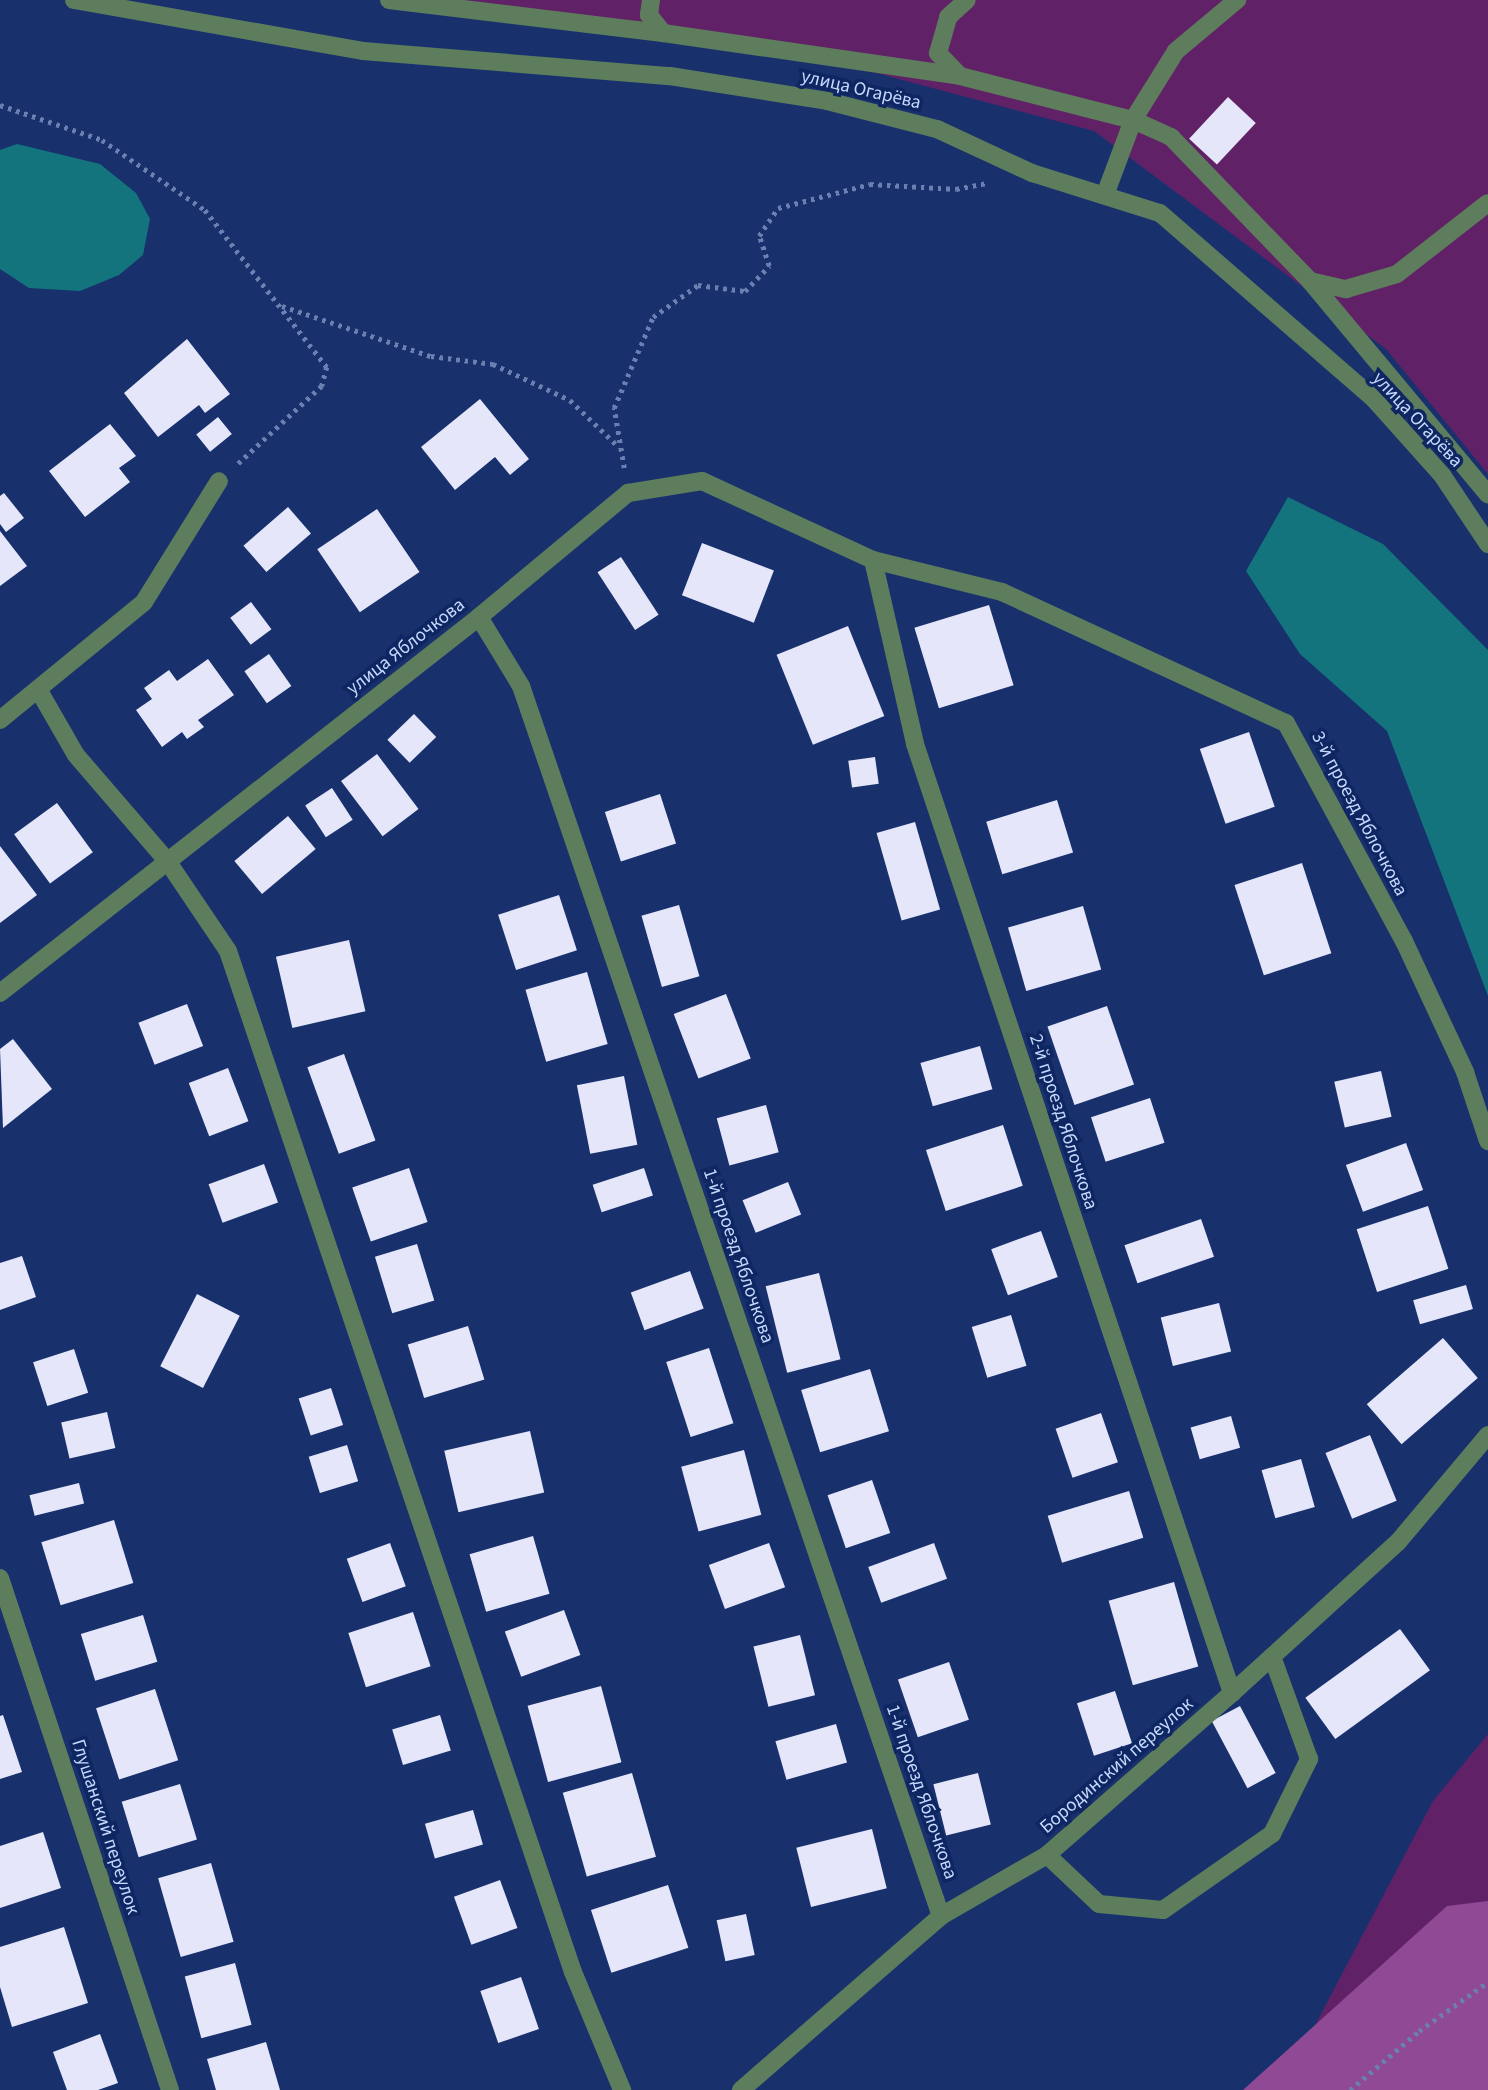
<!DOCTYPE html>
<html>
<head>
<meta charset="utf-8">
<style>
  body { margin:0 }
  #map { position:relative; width:1488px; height:2090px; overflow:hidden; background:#18316d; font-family:"Source Sans 3",sans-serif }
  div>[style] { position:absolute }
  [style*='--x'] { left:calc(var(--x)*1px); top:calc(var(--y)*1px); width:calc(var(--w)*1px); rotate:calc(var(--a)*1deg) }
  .green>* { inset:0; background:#612166 }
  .forest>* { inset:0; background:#8f4995 }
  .water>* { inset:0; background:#13747d }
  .building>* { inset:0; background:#e5e6fa; transform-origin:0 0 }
  .path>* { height:4.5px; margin-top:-2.25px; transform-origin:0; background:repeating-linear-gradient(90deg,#6a80b1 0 3.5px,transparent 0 8.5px) }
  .minor>* { height:18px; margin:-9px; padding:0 9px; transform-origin:9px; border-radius:9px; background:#5d7d5d }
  span { translate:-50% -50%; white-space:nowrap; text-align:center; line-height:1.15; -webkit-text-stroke:7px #0e2661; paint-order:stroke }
  .street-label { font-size:19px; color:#c6d8fd }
</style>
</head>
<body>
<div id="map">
  <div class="green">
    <i style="clip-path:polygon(423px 0,1488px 0,1488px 474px,1386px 349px,1094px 131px,726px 33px)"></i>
    <i style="clip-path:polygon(1488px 1734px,1488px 2090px,1281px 2090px,1433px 1801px)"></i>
  </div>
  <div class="forest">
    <i style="clip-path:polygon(1488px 1901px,1488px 2090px,1243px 2090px,1447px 1906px)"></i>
  </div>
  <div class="water">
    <i style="clip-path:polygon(17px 144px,100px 164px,136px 193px,150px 219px,143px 255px,119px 275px,80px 291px,29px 288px,0 269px,0 150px)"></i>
    <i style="clip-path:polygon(1288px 497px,1383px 544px,1488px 650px,1488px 996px,1387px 731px,1300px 654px,1246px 571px)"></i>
  </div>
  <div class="building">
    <i style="left:1228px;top:97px;width:38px;height:57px;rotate:43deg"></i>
    <i style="clip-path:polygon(187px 339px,230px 394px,205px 413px,199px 405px,158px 437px,124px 393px)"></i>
    <i style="clip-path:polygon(480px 399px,529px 459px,510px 475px,495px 457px,455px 490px,421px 447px)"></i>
    <i style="left:218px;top:417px;width:22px;height:28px;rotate:51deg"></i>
    <i style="clip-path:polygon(110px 424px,136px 456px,119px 468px,130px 482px,85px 517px,49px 471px)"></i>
    <i style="clip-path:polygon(4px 493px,24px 518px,6px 532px,0 524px,0 496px)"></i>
    <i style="left:288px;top:507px;width:35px;height:59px;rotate:49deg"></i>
    <i style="left:377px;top:509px;width:76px;height:72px;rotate:56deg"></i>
    <i style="clip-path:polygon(0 531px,27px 566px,0 586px)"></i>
    <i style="left:702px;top:543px;width:77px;height:56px;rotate:21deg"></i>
    <i style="left:621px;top:557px;width:69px;height:28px;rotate:57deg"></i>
    <i style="left:251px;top:602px;width:34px;height:26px;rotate:53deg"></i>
    <i style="left:989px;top:605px;width:84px;height:78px;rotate:73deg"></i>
    <i style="left:848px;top:626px;width:97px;height:77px;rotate:68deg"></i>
    <i style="left:269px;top:654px;width:39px;height:30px;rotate:55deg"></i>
    <i style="clip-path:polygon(208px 659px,234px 695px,198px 720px,204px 727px,187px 739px,182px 732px,162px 747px,136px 710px,152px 699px,144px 688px,169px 670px,177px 681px)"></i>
    <i style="left:414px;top:714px;width:32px;height:37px;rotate:46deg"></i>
    <i style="left:1249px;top:732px;width:79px;height:52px;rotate:71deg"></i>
    <i style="left:377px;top:754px;width:69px;height:45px;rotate:53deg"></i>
    <i style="left:875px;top:757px;width:27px;height:27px;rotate:82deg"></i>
    <i style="left:332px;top:788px;width:38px;height:32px;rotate:57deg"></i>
    <i style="left:660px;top:794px;width:52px;height:58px;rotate:72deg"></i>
    <i style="left:1057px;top:800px;width:55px;height:74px;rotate:73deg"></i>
    <i style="left:57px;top:803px;width:61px;height:53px;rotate:54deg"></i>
    <i style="left:288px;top:816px;width:43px;height:70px;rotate:50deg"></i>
    <i style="left:915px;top:822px;width:91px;height:40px;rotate:74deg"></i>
    <i style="clip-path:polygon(0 846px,37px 895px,0 923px)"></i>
    <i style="left:1302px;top:863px;width:95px;height:71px;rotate:72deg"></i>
    <i style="left:559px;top:895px;width:58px;height:64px;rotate:72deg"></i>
    <i style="left:679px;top:905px;width:74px;height:39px;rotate:74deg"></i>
    <i style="left:1083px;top:906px;width:66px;height:78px;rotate:74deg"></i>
    <i style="left:349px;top:940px;width:73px;height:75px;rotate:77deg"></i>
    <i style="left:587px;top:972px;width:75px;height:64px;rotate:74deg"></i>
    <i style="left:726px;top:994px;width:69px;height:56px;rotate:69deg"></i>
    <i style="left:187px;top:1004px;width:45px;height:52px;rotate:69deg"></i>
    <i style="left:1107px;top:1006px;width:83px;height:63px;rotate:71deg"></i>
    <i style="clip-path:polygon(13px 1039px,52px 1089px,3px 1128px,0 1049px)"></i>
    <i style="left:980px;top:1046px;width:45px;height:62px;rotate:74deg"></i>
    <i style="left:344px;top:1054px;width:92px;height:39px;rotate:70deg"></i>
    <i style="left:228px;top:1068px;width:57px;height:42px;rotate:69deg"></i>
    <i style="left:1381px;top:1071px;width:47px;height:48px;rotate:77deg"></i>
    <i style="left:624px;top:1076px;width:70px;height:48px;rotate:79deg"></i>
    <i style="left:1150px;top:1098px;width:47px;height:62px;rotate:72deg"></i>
    <i style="left:766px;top:1105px;width:49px;height:51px;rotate:75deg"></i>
    <i style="left:1003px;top:1125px;width:64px;height:81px;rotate:72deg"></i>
    <i style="left:1406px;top:1143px;width:50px;height:64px;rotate:70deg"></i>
    <i style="left:264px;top:1164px;width:41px;height:59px;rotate:70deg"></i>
    <i style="left:409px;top:1168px;width:57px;height:60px;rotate:71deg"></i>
    <i style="left:644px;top:1168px;width:29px;height:54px;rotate:72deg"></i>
    <i style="left:788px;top:1182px;width:35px;height:49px;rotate:68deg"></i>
    <i style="left:1428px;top:1206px;width:66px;height:75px;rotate:72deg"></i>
    <i style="left:1201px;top:1219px;width:40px;height:81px;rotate:71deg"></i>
    <i style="left:1041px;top:1231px;width:49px;height:53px;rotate:70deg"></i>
    <i style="left:417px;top:1244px;width:59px;height:44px;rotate:73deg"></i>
    <i style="clip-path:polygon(22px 1256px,36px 1297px,0 1310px,0 1263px)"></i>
    <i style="left:690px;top:1271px;width:40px;height:63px;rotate:70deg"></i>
    <i style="left:819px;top:1273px;width:89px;height:55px;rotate:76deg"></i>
    <i style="left:1466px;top:1285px;width:25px;height:55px;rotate:74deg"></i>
    <i style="left:197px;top:1294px;width:48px;height:81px;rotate:27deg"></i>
    <i style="left:1219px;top:1303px;width:50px;height:60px;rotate:76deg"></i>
    <i style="left:1011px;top:1315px;width:53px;height:41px;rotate:73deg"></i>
    <i style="left:468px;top:1326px;width:56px;height:63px;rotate:73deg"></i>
    <i style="left:1443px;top:1338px;width:53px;height:101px;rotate:49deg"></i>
    <i style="left:709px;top:1348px;width:79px;height:45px;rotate:72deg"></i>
    <i style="left:74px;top:1349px;width:46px;height:43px;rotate:72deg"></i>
    <i style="left:870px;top:1369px;width:65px;height:72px;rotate:73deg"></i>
    <i style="left:331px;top:1388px;width:39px;height:34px;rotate:72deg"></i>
    <i style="left:107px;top:1412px;width:37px;height:47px;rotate:77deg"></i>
    <i style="left:1101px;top:1413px;width:52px;height:48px;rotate:71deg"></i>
    <i style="left:1231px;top:1416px;width:33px;height:42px;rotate:74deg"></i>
    <i style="left:530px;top:1431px;width:63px;height:88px;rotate:77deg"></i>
    <i style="left:1370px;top:1435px;width:71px;height:48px;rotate:68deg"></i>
    <i style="left:347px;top:1445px;width:38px;height:40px;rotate:73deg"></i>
    <i style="left:744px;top:1450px;width:67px;height:65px;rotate:75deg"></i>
    <i style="left:1301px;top:1459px;width:50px;height:41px;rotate:74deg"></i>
    <i style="left:872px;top:1480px;width:56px;height:47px;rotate:71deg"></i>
    <i style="left:79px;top:1483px;width:21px;height:51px;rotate:76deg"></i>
    <i style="left:1129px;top:1491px;width:49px;height:85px;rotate:73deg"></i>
    <i style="left:114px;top:1520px;width:66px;height:76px;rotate:73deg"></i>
    <i style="left:533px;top:1536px;width:60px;height:66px;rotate:74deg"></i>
    <i style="left:390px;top:1543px;width:46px;height:46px;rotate:70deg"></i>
    <i style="left:769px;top:1543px;width:47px;height:64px;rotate:70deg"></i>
    <i style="left:934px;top:1543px;width:38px;height:70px;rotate:70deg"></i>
    <i style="left:1174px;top:1582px;width:88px;height:68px;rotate:74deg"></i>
    <i style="left:564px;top:1610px;width:48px;height:63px;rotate:70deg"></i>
    <i style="left:413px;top:1612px;width:57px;height:68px;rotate:72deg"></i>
    <i style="left:143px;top:1615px;width:49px;height:65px;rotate:73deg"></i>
    <i style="left:1400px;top:1629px;width:51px;height:117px;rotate:54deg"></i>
    <i style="left:800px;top:1635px;width:62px;height:48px;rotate:76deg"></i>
    <i style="left:949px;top:1662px;width:61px;height:54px;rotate:71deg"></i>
    <i style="left:601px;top:1686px;width:79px;height:76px;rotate:75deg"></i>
    <i style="left:155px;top:1689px;width:75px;height:62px;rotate:72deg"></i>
    <i style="left:1115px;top:1691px;width:55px;height:40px;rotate:72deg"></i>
    <i style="left:1240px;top:1706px;width:76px;height:32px;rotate:62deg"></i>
    <i style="clip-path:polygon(3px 1715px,22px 1772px,0 1779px,0 1716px)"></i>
    <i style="left:440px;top:1715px;width:37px;height:50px;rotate:73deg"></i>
    <i style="left:836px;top:1724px;width:40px;height:63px;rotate:74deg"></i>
    <i style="left:632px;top:1773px;width:87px;height:72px;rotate:74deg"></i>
    <i style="left:978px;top:1773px;width:53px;height:46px;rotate:76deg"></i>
    <i style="left:180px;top:1784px;width:58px;height:61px;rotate:73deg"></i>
    <i style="left:473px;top:1810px;width:36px;height:50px;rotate:74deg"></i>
    <i style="left:872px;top:1829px;width:61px;height:78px;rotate:76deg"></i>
    <i style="clip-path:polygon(43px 1832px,61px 1888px,0 1908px,0 1846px)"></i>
    <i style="left:211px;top:1863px;width:82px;height:55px;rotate:74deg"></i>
    <i style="left:500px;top:1880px;width:51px;height:49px;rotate:70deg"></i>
    <i style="left:668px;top:1885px;width:66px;height:81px;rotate:72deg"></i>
    <i style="left:746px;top:1914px;width:42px;height:30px;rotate:78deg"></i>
    <i style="clip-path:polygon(64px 1927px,88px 2003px,12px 2027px,0 1987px,0 1947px)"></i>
    <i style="left:235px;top:1963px;width:64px;height:52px;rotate:75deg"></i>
    <i style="left:521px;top:1977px;width:55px;height:43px;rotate:71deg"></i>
    <i style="clip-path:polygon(100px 2034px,118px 2083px,98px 2090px,67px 2090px,53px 2052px)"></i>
    <i style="clip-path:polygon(266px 2042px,280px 2090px,216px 2090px,207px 2059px)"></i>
  </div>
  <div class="path">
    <i style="--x:0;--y:105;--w:108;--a:18.9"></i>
    <i style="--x:102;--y:140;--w:125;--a:34.2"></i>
    <i style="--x:205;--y:210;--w:199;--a:52.2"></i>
    <i style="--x:327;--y:367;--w:20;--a:105"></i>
    <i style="--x:322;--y:386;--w:115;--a:137.1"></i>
    <i style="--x:282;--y:306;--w:157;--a:18.6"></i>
    <i style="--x:431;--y:356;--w:63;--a:7.4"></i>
    <i style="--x:493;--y:364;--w:85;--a:25.1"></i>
    <i style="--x:570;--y:400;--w:68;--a:43.8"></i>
    <i style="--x:624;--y:468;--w:61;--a:-99.5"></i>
    <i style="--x:614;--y:408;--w:99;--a:-66.8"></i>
    <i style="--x:653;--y:317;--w:55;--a:-35.4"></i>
    <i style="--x:698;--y:285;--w:47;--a:7.3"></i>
    <i style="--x:745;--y:291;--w:35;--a:-46"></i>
    <i style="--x:769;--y:266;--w:32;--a:-108"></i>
    <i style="--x:759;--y:236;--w:34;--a:-56"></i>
    <i style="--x:778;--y:208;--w:95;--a:-14.6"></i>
    <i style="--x:870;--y:184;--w:86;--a:3.3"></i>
    <i style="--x:956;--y:189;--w:32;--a:-11"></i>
    <i style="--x:1350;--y:2090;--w:91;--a:-40.5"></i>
    <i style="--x:1419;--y:2031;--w:85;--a:-35.4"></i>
  </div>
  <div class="minor">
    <i style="--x:74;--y:0;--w:293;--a:10"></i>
    <i style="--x:363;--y:51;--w:308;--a:4.7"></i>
    <i style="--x:670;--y:76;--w:159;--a:9"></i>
    <i style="--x:827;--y:101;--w:114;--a:14.3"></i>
    <i style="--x:937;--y:129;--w:105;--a:24.9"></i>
    <i style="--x:1032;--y:173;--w:134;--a:17.4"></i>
    <i style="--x:1160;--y:213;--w:284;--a:41"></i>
    <i style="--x:1374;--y:399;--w:102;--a:48.2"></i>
    <i style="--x:1442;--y:475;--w:83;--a:56.3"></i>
    <i style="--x:389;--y:0;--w:276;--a:6.9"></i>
    <i style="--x:663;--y:33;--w:300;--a:8.2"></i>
    <i style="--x:960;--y:76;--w:179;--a:14.3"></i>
    <i style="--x:1133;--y:120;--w:42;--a:24.1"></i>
    <i style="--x:1171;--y:137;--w:200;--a:46"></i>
    <i style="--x:1310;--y:281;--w:278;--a:50.2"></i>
    <i style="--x:651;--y:0;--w:15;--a:98"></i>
    <i style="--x:649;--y:15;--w:23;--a:52"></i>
    <i style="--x:960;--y:76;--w:32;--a:-134"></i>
    <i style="--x:938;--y:53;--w:37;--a:-74"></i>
    <i style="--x:948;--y:17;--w:25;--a:-42"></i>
    <i style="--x:1105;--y:195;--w:80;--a:-69.5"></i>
    <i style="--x:1133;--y:120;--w:81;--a:-58.1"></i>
    <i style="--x:1176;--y:51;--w:80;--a:-39.9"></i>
    <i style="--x:1310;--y:281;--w:37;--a:13"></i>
    <i style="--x:1346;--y:289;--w:53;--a:-16.4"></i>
    <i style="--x:1397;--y:274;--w:115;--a:-38"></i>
    <i style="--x:873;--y:560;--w:189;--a:77.1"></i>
    <i style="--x:915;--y:744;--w:1001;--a:71.53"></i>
    <i style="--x:479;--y:617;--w:81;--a:58.7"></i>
    <i style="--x:521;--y:686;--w:1300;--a:71.15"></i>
    <i style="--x:38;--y:689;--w:76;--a:60.1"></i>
    <i style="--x:76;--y:755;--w:141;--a:49.3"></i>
    <i style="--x:168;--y:862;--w:107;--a:56"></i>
    <i style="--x:228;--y:951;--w:1078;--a:71.33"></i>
    <i style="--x:573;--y:1972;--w:128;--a:67.4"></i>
    <i style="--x:0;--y:720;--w:186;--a:-39.3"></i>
    <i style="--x:144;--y:602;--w:142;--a:-58.2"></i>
    <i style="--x:0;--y:993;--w:609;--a:-38.13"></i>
    <i style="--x:479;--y:617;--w:194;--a:-39.8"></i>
    <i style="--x:628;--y:493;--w:75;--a:-9.2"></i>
    <i style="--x:702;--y:481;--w:188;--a:24.8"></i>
    <i style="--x:873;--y:560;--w:133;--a:13.9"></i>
    <i style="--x:1002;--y:592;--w:313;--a:24.8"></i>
    <i style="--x:1286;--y:723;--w:248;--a:61.6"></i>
    <i style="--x:1404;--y:941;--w:145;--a:65"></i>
    <i style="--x:1465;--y:1072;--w:73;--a:71.6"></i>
    <i style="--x:0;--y:1578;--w:539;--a:71.63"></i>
    <i style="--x:1047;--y:1855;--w:71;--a:43.3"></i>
    <i style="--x:1099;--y:1904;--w:64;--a:5.4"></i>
    <i style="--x:1163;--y:1910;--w:133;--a:-34.9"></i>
    <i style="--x:1272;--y:1834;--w:84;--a:-63.7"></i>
    <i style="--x:1309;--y:1759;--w:109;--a:-109.8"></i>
    <i style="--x:741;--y:2090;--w:265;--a:-41"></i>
    <i style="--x:941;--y:1916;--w:122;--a:-29.9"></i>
    <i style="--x:1047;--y:1855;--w:246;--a:-41.2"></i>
    <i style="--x:1232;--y:1693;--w:224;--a:-42.3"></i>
    <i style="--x:1398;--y:1542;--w:140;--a:-49.9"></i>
  </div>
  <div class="street-label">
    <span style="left:861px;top:90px;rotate:13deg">улица Огарёва</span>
    <span style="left:1417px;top:420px;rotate:47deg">улица Огарёва</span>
    <span style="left:406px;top:647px;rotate:-38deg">улица Яблочкова</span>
    <span style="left:1359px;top:814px;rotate:62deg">3-й проезд Яблочкова</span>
    <span style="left:1063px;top:1122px;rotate:72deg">2-й проезд Яблочкова</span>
    <span style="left:738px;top:1256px;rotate:71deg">1-й проезд Яблочкова</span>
    <span style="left:1117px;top:1766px;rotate:-41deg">Бородинский переулок</span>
    <span style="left:921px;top:1792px;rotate:71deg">1-й проезд Яблочкова</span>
    <span style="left:105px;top:1827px;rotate:72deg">Глушанский переулок</span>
  </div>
</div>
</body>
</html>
